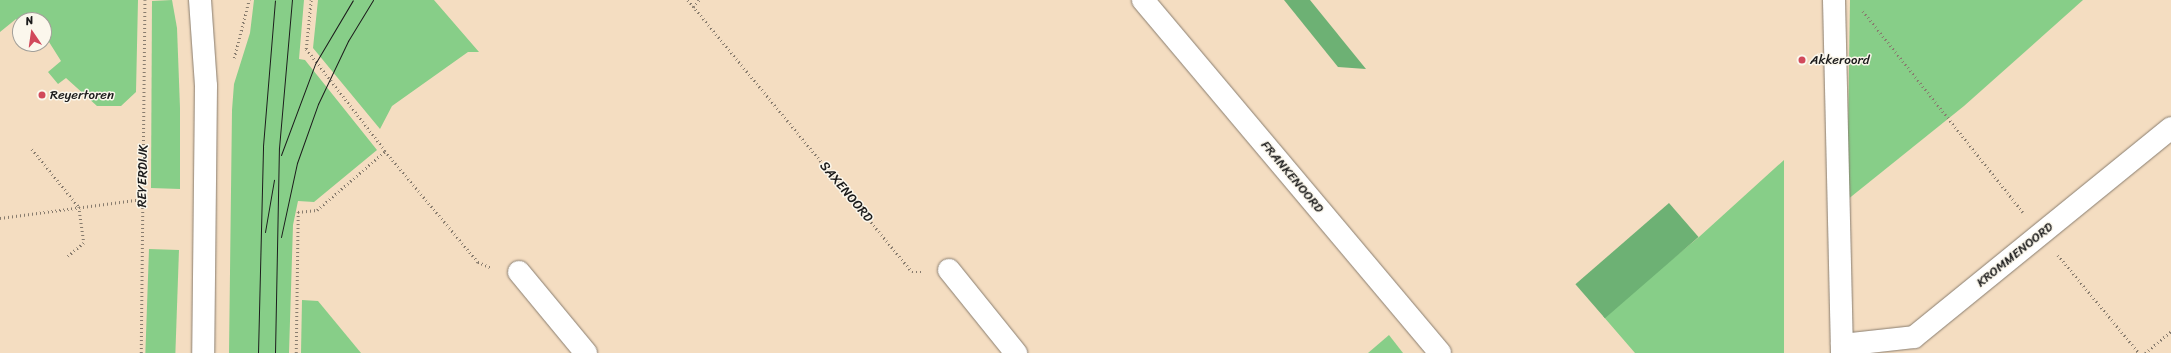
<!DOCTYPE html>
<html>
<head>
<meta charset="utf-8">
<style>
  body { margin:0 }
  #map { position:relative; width:2171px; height:353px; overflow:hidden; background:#f4ddc1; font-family:Sriracha,sans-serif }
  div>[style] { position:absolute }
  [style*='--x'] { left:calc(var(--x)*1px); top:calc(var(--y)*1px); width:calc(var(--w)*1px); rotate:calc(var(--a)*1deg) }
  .green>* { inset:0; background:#87ce88; transform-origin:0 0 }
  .forest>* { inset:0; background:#6db174; transform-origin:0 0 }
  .path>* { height:2.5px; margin-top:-1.25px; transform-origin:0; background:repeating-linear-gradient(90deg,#887c6e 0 1px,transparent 0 4px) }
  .roads { filter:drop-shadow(0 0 1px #887c6e) drop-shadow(0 0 1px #887c6e) }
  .minor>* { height:22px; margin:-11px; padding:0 11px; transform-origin:11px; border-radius:11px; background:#fff }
  .tertiary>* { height:22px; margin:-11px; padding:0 11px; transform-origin:11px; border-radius:11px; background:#fff }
  .tram>* { height:1px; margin:-0.5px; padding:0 0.5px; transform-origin:0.5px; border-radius:0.5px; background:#1c1c1c }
  .dots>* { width:11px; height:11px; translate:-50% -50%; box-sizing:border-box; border:2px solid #fbf7ec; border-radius:50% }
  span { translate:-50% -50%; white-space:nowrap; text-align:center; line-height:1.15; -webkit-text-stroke:3px #fbf7ec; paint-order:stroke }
  .poi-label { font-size:13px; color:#1c1c1c }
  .left { translate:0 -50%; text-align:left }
  .street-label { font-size:13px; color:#1c1c1c }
  .north { position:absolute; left:12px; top:12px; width:40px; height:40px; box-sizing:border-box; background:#fbf7ec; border:1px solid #a29f99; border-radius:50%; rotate:347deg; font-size:11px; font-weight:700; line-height:16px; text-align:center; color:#1c1c1c }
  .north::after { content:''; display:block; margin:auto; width:14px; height:18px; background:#d1495b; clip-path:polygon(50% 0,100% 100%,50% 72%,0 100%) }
</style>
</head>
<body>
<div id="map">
  <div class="green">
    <i style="clip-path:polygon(0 0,138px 0,136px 92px,121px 106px,97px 106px,66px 78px,58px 84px,48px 72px,61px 61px,44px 34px,44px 20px,20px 20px,20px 26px,16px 19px,0 32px)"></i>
    <i style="clip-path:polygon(172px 0,177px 28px,180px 108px,180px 189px,151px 188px,152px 1px)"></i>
    <i style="clip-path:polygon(254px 0,304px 0,299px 59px,305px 60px,377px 150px,314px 202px,298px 201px,293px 225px,289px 353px,229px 353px,232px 110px,234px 84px,250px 33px)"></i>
    <i style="clip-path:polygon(318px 0,434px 0,479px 52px,468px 52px,392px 106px,380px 129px,313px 48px)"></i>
    <i style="clip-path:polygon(1850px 0,2083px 0,1964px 106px,1847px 200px)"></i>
    <i style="clip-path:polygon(1784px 160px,1784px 353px,1635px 353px,1603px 316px,1699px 237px)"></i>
    <i style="left:149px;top:249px;width:30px;height:104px;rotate:2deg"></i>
    <i style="clip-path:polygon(302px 300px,318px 301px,361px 353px,301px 353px)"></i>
    <i style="clip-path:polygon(1389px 335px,1403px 353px,1368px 353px)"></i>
  </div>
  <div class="forest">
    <i style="clip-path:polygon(1284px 0,1310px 0,1366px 69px,1338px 67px)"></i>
    <i style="left:1669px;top:203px;width:45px;height:124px;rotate:49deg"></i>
  </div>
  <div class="path">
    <i style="--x:688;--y:0;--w:352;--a:50.5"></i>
    <i style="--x:912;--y:272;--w:9;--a:0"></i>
    <i style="--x:693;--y:7;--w:9;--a:-49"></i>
    <i style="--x:1863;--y:11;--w:257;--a:51.5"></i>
    <i style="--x:234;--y:58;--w:60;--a:-75.5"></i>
    <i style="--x:32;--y:149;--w:75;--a:51"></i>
    <i style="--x:79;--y:207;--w:36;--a:82"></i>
    <i style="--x:84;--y:243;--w:23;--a:140"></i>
    <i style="--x:385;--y:151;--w:145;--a:50"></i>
    <i style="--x:478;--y:262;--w:15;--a:23"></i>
    <i style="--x:0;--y:218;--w:144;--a:-7.6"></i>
    <i style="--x:2058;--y:255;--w:127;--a:50.4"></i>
    <i style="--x:141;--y:353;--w:353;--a:-89.4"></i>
    <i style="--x:296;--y:353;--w:141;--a:-89.2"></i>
    <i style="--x:298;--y:212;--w:19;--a:-6"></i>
    <i style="--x:317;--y:210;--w:90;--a:-40.9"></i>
    <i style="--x:385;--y:151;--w:129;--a:-127.8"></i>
    <i style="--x:306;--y:49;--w:49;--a:-84.2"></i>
    <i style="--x:2145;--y:353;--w:34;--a:-40"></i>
  </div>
  <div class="roads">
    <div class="minor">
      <i style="--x:1143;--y:0;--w:461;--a:49.9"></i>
      <i style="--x:1834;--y:0;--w:353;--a:88.7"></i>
      <i style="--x:949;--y:270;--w:107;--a:51.1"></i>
      <i style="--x:519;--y:272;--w:105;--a:50.4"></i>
      <i style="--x:1842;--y:345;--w:72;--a:-6.3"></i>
      <i style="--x:1914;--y:337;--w:331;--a:-39.1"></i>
    </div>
    <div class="tertiary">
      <i style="--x:200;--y:0;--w:86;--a:86"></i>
      <i style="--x:206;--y:86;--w:267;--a:90.6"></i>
    </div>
  </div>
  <div class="tram">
    <i style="--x:281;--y:155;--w:97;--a:-69.5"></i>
    <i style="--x:315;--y:64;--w:74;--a:-59.3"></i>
    <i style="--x:265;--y:232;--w:53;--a:-80.2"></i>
    <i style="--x:281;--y:237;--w:76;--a:-77.8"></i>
    <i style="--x:297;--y:163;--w:63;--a:-70.4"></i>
    <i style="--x:318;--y:104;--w:70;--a:-64.5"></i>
    <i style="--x:348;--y:41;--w:48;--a:-58.6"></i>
    <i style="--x:258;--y:353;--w:207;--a:-88.6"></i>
    <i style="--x:263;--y:146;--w:146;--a:-85.3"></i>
    <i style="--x:275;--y:353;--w:205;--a:-88.9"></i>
    <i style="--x:279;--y:148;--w:149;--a:-85"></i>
  </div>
  <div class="dots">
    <i style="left:1802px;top:60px;background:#d1495b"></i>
    <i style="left:42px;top:95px;background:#d1495b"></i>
  </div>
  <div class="poi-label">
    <span class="left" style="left:1810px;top:60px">Akkeroord</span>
    <span class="left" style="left:50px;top:95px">Reyertoren</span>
  </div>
  <div class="street-label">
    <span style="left:143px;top:176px;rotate:-89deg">REYERDIJK</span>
    <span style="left:1292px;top:177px;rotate:50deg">FRANKENOORD</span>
    <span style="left:846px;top:192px;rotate:50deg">SAXENOORD</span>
    <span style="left:2015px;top:255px;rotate:-39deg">KROMMENOORD</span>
  </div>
  <div class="north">N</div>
</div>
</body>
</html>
